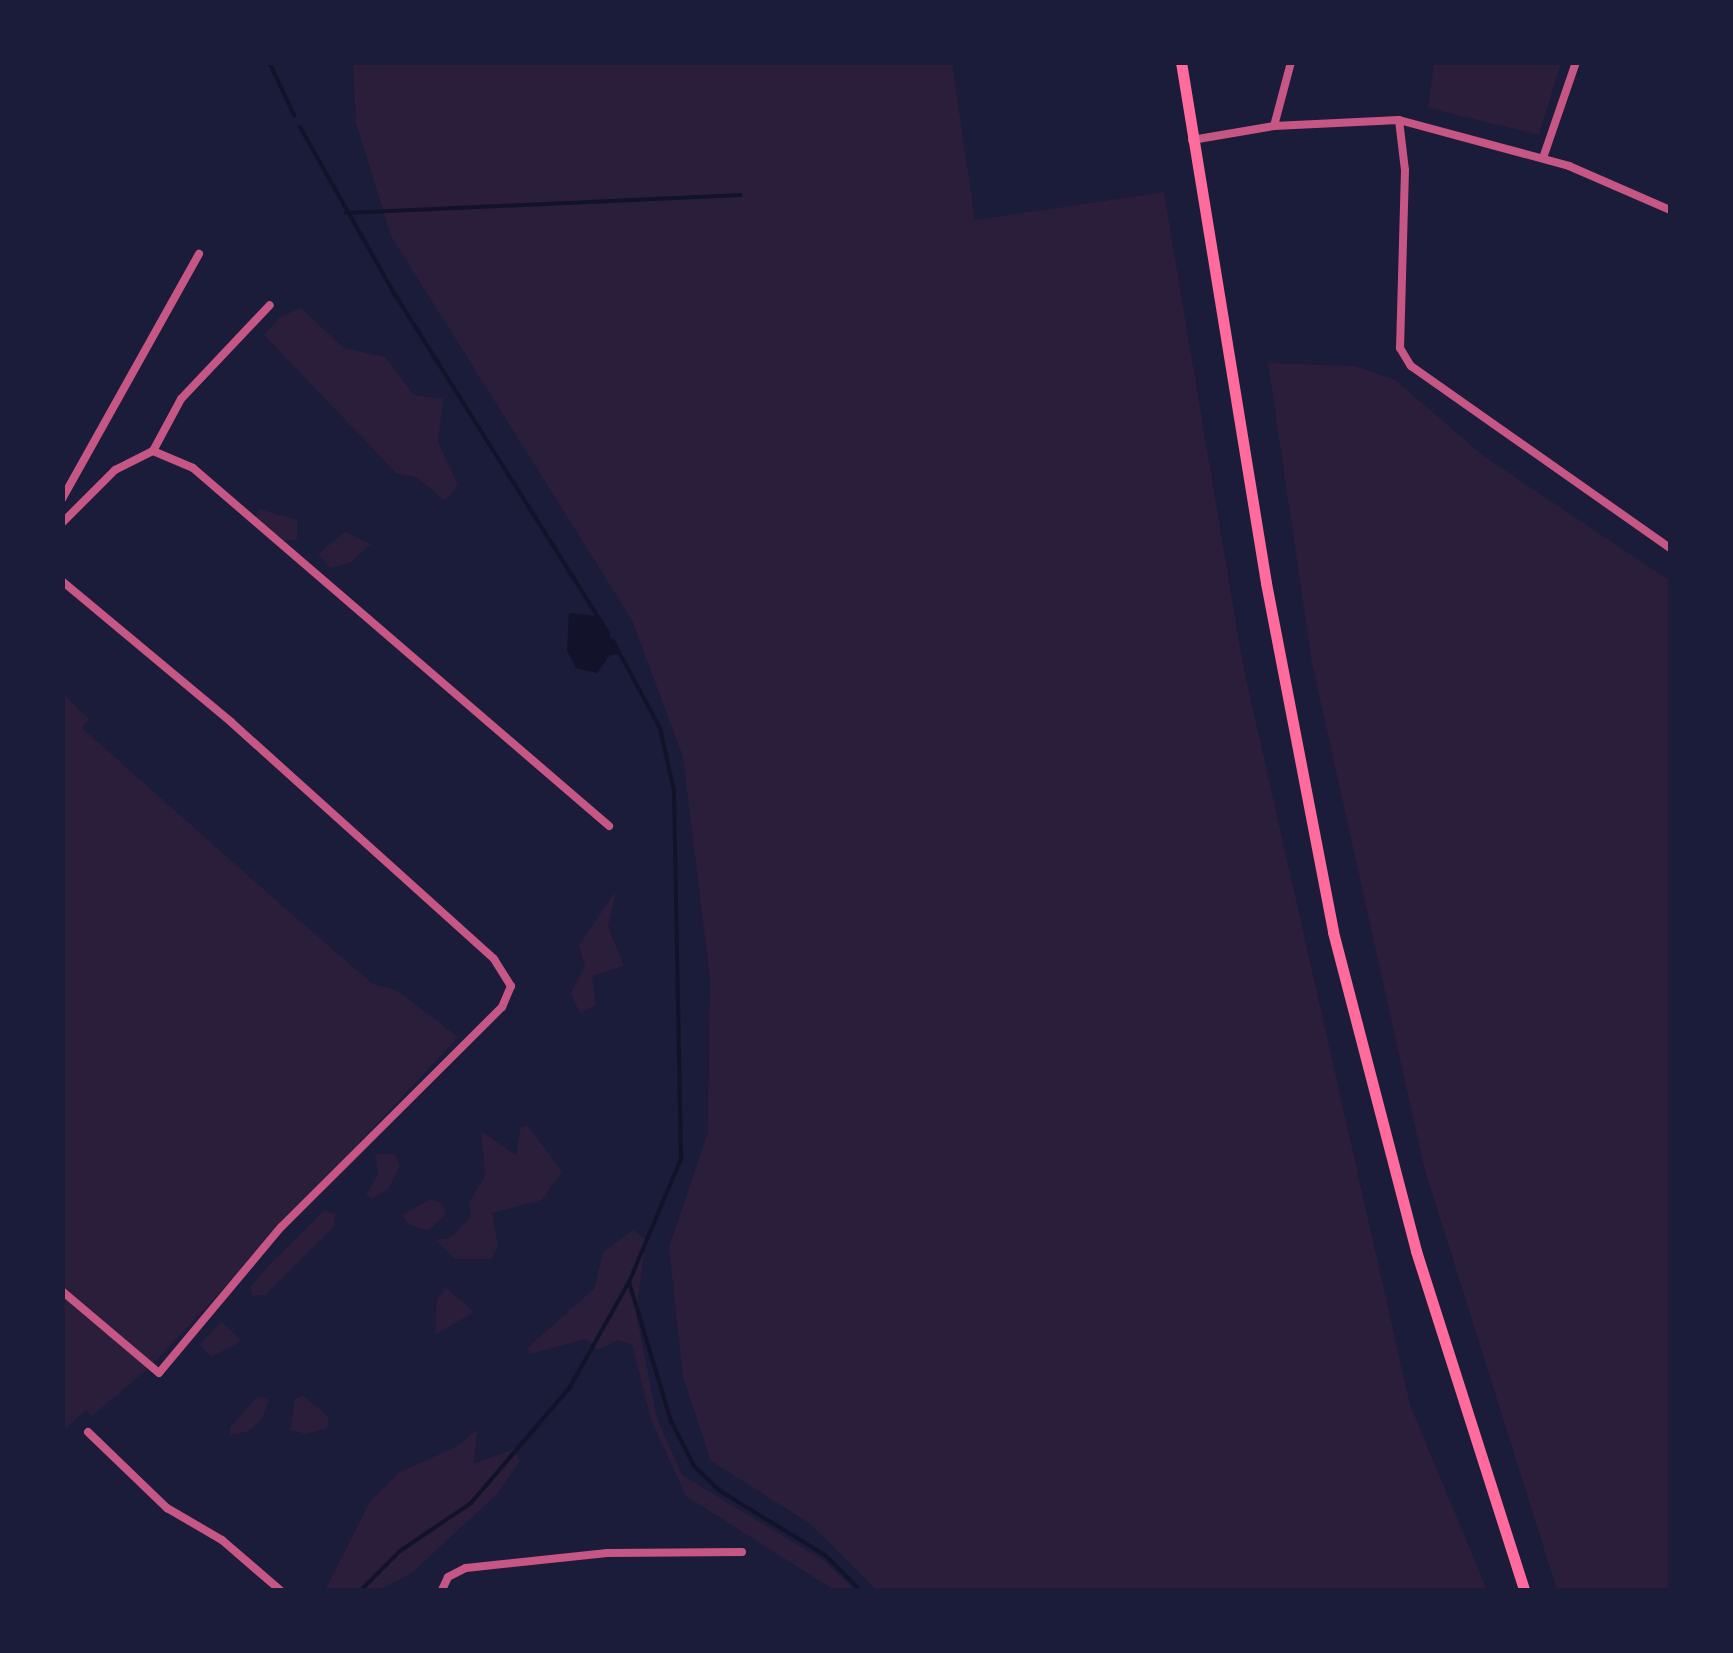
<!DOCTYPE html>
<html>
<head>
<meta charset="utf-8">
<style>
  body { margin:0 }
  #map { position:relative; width:1733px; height:1653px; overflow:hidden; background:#1b1b3a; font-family:Mulish,sans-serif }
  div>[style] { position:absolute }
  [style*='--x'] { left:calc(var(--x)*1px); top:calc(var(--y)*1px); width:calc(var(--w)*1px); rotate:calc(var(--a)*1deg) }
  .green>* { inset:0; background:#2a1e3b }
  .water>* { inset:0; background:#12122b }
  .stream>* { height:4px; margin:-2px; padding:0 2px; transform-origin:2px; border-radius:2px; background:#12122b }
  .minor>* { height:8px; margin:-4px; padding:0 4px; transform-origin:4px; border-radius:4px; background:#c65784 }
  .primary>* { height:11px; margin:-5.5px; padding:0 5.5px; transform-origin:5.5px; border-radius:5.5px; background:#ff6b9d }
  span { translate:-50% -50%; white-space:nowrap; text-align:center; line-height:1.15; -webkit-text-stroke:9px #1b1b3a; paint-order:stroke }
  .frame { position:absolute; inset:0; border:65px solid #1b1b3a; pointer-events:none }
</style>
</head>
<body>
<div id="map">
  <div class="green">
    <i style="clip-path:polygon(353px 63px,952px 63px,975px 220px,1164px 192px,1243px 665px,1410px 1405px,1487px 1590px,877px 1590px,809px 1523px,711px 1461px,683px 1377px,669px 1247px,708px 1132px,710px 979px,683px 757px,632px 620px,391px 236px,356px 123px)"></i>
    <i style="clip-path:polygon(1434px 63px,1561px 63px,1539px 135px,1428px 108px)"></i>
    <i style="clip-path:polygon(301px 308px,344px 348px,385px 357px,414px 395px,443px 399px,438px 442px,458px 485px,450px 496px,444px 500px,416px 477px,396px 473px,264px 335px,280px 317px)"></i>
    <i style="clip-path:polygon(1268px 363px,1355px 366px,1395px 380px,1485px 457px,1670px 581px,1670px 1590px,1557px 1590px,1424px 1167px,1312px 663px)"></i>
    <i style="clip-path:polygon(259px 509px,297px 520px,297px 539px,278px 542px,255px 518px)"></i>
    <i style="clip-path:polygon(345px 532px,371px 544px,350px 563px,330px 568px,318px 554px)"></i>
    <i style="clip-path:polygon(62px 693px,89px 719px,82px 728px,271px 896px,373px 984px,396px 990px,458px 1037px,151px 1366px,92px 1416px,86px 1410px,65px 1429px)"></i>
    <i style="clip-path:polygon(616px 891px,608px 927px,624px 966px,592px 976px,596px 1004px,580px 1014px,571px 993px,585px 966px,579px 945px)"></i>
    <i style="clip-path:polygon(528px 1126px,562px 1171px,542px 1200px,492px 1213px,498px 1245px,492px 1259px,455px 1259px,436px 1240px,450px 1238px,471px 1217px,469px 1202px,485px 1176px,481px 1131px,516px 1155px,521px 1127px)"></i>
    <i style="clip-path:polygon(375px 1154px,395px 1154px,400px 1166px,389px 1188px,372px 1199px,366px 1194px,378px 1175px)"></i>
    <i style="clip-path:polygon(430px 1199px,442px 1203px,446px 1214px,428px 1231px,408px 1224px,402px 1215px)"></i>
    <i style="clip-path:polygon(324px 1211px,336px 1214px,334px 1227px,265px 1295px,252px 1296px,250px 1287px,268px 1266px)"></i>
    <i style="clip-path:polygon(633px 1230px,646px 1240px,636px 1313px,657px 1418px,682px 1475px,823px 1560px,855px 1590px,834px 1590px,686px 1496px,651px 1420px,632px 1345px,618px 1340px,598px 1350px,586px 1339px,529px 1354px,528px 1347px,594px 1289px,603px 1252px)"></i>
    <i style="clip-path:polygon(446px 1288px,474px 1312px,435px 1335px,437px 1299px)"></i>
    <i style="clip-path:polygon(222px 1322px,242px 1341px,211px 1357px,199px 1344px)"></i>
    <i style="clip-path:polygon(302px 1395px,329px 1417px,327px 1428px,306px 1434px,290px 1430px,295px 1399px)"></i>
    <i style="clip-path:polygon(258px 1396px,269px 1400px,262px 1419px,247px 1432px,230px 1435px,230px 1427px)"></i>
    <i style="clip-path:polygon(477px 1430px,474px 1464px,514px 1449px,520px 1461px,498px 1493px,412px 1573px,380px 1590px,325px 1590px,370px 1502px,400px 1472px,454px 1448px)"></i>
  </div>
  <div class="water">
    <i style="clip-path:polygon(569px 613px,597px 616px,621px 654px,610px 655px,597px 673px,576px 668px,567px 651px)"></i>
  </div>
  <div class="stream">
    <i style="--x:269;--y:62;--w:59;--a:64.7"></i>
    <i style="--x:300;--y:127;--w:191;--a:60.5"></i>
    <i style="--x:394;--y:293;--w:402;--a:57.8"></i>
    <i style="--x:346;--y:213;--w:395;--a:-2.6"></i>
    <i style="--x:629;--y:1282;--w:145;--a:73.2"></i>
    <i style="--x:671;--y:1421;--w:51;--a:62.9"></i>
    <i style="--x:694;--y:1466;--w:36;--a:44"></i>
    <i style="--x:720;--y:1491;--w:123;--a:31.4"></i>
    <i style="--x:825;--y:1555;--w:49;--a:45"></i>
    <i style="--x:361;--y:1590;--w:55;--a:-45"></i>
    <i style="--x:400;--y:1551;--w:86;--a:-34.1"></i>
    <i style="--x:471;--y:1503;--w:153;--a:-49.5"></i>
    <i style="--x:570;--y:1387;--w:120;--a:-60.7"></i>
    <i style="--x:629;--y:1282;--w:134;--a:-67.1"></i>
    <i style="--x:681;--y:1159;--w:368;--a:-91.1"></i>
    <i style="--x:674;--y:791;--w:65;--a:-102.5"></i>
    <i style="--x:660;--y:728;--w:99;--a:-118.4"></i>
  </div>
  <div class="minor">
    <i style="--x:1399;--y:120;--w:50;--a:83.2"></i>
    <i style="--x:1405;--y:170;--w:178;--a:91.6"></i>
    <i style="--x:1400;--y:348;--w:21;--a:59"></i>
    <i style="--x:1411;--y:366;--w:317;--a:35.1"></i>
    <i style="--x:1274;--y:126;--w:66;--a:-75.1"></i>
    <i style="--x:1192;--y:140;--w:83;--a:-9.7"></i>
    <i style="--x:1274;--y:126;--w:125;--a:-2.7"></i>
    <i style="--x:1399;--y:120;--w:176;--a:15.1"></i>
    <i style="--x:1569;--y:166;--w:110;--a:23.5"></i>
    <i style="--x:1543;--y:158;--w:102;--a:-71"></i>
    <i style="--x:153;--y:451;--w:59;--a:-61.7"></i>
    <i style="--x:181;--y:399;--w:129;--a:-46.6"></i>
    <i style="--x:62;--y:499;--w:281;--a:-60.8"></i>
    <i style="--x:62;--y:523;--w:75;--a:-45"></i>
    <i style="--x:115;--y:470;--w:42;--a:-26.6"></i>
    <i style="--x:153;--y:451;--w:43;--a:23"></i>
    <i style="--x:193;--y:468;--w:549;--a:40.71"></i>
    <i style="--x:62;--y:581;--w:220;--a:39.8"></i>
    <i style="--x:231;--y:722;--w:354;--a:42"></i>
    <i style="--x:494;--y:959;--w:32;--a:58"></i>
    <i style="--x:511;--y:986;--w:23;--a:113"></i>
    <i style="--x:502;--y:1007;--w:312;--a:135.1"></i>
    <i style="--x:281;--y:1227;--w:190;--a:129.9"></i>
    <i style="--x:159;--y:1373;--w:127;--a:-139.8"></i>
    <i style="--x:88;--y:1432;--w:110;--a:43.9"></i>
    <i style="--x:167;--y:1508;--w:64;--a:30.2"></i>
    <i style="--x:222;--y:1540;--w:77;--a:40.8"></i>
    <i style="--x:442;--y:1590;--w:14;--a:-65"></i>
    <i style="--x:448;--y:1577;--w:20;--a:-27"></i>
    <i style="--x:466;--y:1568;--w:142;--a:-6.1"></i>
    <i style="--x:607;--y:1553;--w:135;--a:-0.4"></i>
  </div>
  <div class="primary">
    <i style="--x:1181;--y:62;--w:528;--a:80.73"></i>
    <i style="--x:1266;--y:583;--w:355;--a:79.1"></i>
    <i style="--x:1333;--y:932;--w:330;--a:75.4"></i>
    <i style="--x:1416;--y:1251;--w:356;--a:72.3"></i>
  </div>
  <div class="frame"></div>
</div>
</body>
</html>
